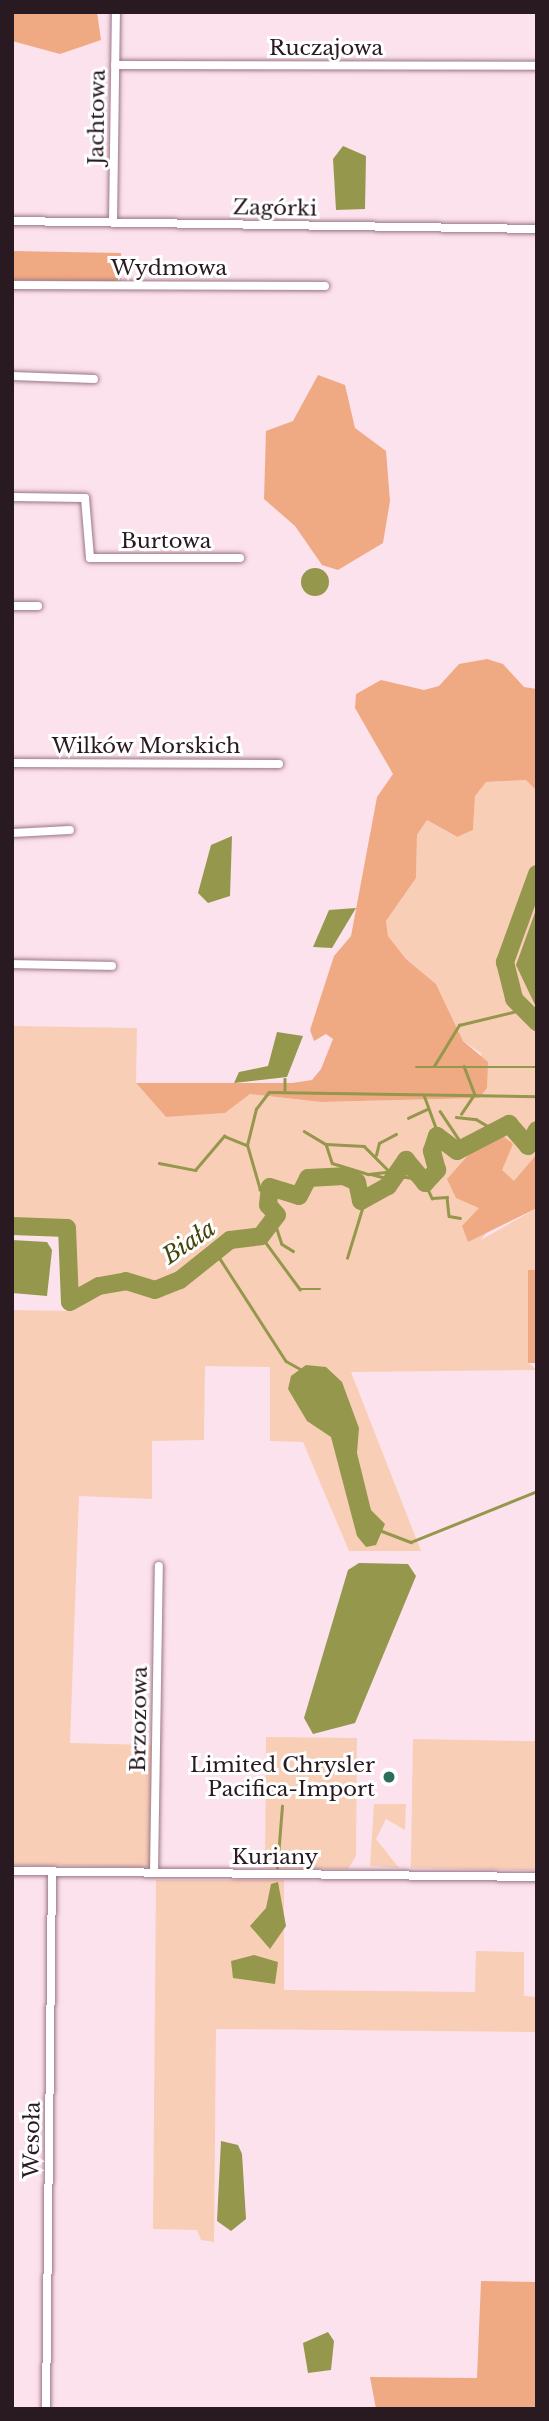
<!DOCTYPE html>
<html>
<head>
<meta charset="utf-8">
<style>
  body { margin:0 }
  #map { position:relative; width:549px; height:2421px; overflow:hidden; background:#fce2ed; font-family:"Libre Baskerville",serif }
  div>[style] { position:absolute }
  [style*='--x'] { left:calc(var(--x)*1px); top:calc(var(--y)*1px); width:calc(var(--w)*1px); rotate:calc(var(--a)*1deg) }
  .green>* { inset:0; background:#f9ceb6; transform-origin:0 0 }
  .forest>* { inset:0; background:#f0aa83; transform-origin:0 0 }
  .water>* { inset:0; background:#94974c }
  .round { border-radius:50% }
  .stream>* { height:2.5px; margin:-1.25px; padding:0 1.25px; transform-origin:1.25px; border-radius:1.25px; background:#94974c }
  .river>* { height:18px; margin:-9px; padding:0 9px; transform-origin:9px; border-radius:9px; background:#94974c }
  .roads { filter:drop-shadow(0 0 2px #9b7586) drop-shadow(0 0 2px #9b7586) }
  .street>* { height:8px; margin:-4px; padding:0 4px; transform-origin:4px; border-radius:4px; background:#fff }
  .dots>* { width:19px; height:19px; translate:-50% -50%; box-sizing:border-box; border:4px solid #fff; border-radius:50% }
  span { translate:-50% -50%; white-space:nowrap; text-align:center; line-height:1.15; -webkit-text-stroke:6px #fff; paint-order:stroke }
  .street-label { font-size:21px; color:#291a21 }
  .poi-label { font-size:21px; color:#291a21 }
  .right { translate:-100% -50%; text-align:right }
  .water-label { font-size:23px; color:#44450a; font-style:italic }
  .frame { position:absolute; inset:0; border:14px solid #291a21; pointer-events:none }
</style>
</head>
<body>
<div id="map">
  <div class="green">
    <i style="clip-path:polygon(527px 780px,537px 791px,537px 1165px,481px 1240px,537px 1208px,537px 1270px,528px 1273px,528px 1363px,537px 1370px,351px 1372px,421px 1551px,349px 1551px,303px 1442px,270px 1441px,270px 1367px,205px 1366px,204px 1440px,152px 1441px,152px 1499px,79px 1496px,70px 1743px,151px 1745px,150px 1867px,12px 1865px,12px 1310px,73px 1311px,97px 1295px,70px 1302px,67px 1228px,12px 1231px,12px 1026px,137px 1028px,136px 1083px,166px 1117px,225px 1113px,250px 1094px,321px 1102px,479px 1098px,481px 1053px,463px 1041px,436px 984px,406px 959px,388px 936px,386px 921px,416px 878px,417px 835px,427px 820px,456px 837px,473px 830px,475px 795px,486px 782px)"></i>
    <i style="clip-path:polygon(266px 1737px,357px 1738px,356px 1856px,348px 1869px,265px 1868px)"></i>
    <i style="left:413px;top:1739px;width:124px;height:129px;rotate:1deg"></i>
    <i style="clip-path:polygon(374px 1804px,406px 1804px,405px 1830px,386px 1819px,376px 1839px,399px 1868px,370px 1866px)"></i>
    <i style="clip-path:polygon(156px 1880px,284px 1880px,284px 1990px,475px 1992px,476px 1951px,524px 1952px,524px 1996px,537px 1997px,537px 2032px,216px 2029px,214px 2242px,201px 2240px,197px 2230px,153px 2229px)"></i>
  </div>
  <div class="forest">
    <i style="clip-path:polygon(12px 12px,97px 12px,101px 40px,60px 54px,12px 41px)"></i>
    <i style="left:12px;top:251px;width:109px;height:29px;rotate:1deg"></i>
    <i style="clip-path:polygon(318px 375px,345px 385px,355px 428px,386px 451px,390px 501px,383px 543px,338px 570px,322px 565px,295px 526px,264px 499px,266px 431px,293px 421px)"></i>
    <i style="clip-path:polygon(487px 659px,503px 664px,524px 687px,537px 689px,537px 791px,526px 780px,486px 782px,475px 796px,473px 830px,457px 837px,427px 820px,417px 835px,416px 878px,386px 921px,388px 936px,406px 959px,436px 984px,463px 1041px,488px 1062px,487px 1088px,479px 1098px,321px 1102px,250px 1094px,225px 1113px,166px 1117px,136px 1083px,292px 1083px,312px 1080px,321px 1069px,333px 1039px,326px 1034px,314px 1041px,310px 1030px,334px 956px,351px 936px,377px 797px,393px 774px,355px 708px,356px 694px,381px 680px,424px 690px,439px 686px,459px 664px)"></i>
    <i style="clip-path:polygon(504px 1137px,513px 1144px,502px 1170px,514px 1181px,537px 1154px,537px 1208px,468px 1242px,462px 1226px,479px 1208px,456px 1198px,447px 1179px,480px 1142px)"></i>
    <i style="left:537px;top:1270px;width:93px;height:9px;rotate:90deg"></i>
    <i style="clip-path:polygon(481px 2281px,537px 2282px,535px 2409px,376px 2409px,370px 2377px,477px 2378px)"></i>
  </div>
  <div class="water">
    <i style="clip-path:polygon(343px 146px,366px 156px,365px 209px,336px 210px,333px 159px)"></i>
    <i class="round" style="left:301px;top:568px;width:28px;height:28px"></i>
    <i style="clip-path:polygon(232px 836px,230px 896px,208px 903px,198px 893px,211px 845px)"></i>
    <i style="clip-path:polygon(537px 907px,537px 1009px,516px 965px)"></i>
    <i style="clip-path:polygon(356px 908px,332px 948px,313px 947px,329px 910px)"></i>
    <i style="clip-path:polygon(277px 1032px,303px 1036px,287px 1077px,234px 1083px,239px 1072px,268px 1066px)"></i>
    <i style="clip-path:polygon(12px 1240px,47px 1242px,52px 1250px,47px 1296px,12px 1293px)"></i>
    <i style="clip-path:polygon(306px 1365px,326px 1367px,342px 1382px,359px 1428px,357px 1453px,371px 1510px,385px 1524px,376px 1545px,366px 1547px,357px 1536px,331px 1437px,307px 1421px,288px 1389px,291px 1376px)"></i>
    <i style="clip-path:polygon(359px 1563px,408px 1564px,416px 1576px,355px 1723px,313px 1734px,304px 1718px,348px 1570px)"></i>
    <i style="clip-path:polygon(278px 1882px,286px 1926px,270px 1949px,250px 1926px,266px 1908px,271px 1884px)"></i>
    <i style="clip-path:polygon(254px 1955px,278px 1962px,275px 1984px,233px 1978px,231px 1961px)"></i>
    <i style="clip-path:polygon(221px 2141px,238px 2145px,242px 2154px,246px 2219px,231px 2231px,217px 2221px)"></i>
    <i style="clip-path:polygon(328px 2332px,334px 2341px,331px 2370px,308px 2373px,303px 2343px)"></i>
  </div>
  <div class="stream">
    <i style="--x:434;--y:1066;--w:48;--a:-58.6"></i>
    <i style="--x:459;--y:1025;--w:64;--a:-13.6"></i>
    <i style="--x:464;--y:1066;--w:31;--a:69"></i>
    <i style="--x:416;--y:1067;--w:121;--a:0"></i>
    <i style="--x:285;--y:1079;--w:11;--a:90"></i>
    <i style="--x:424;--y:1095;--w:44;--a:69.9"></i>
    <i style="--x:440;--y:1111;--w:43;--a:56.3"></i>
    <i style="--x:461;--y:1114;--w:23;--a:-56"></i>
    <i style="--x:456;--y:1117;--w:20;--a:6"></i>
    <i style="--x:476;--y:1119;--w:26;--a:31"></i>
    <i style="--x:408;--y:1118;--w:21;--a:-25"></i>
    <i style="--x:304;--y:1131;--w:26;--a:31"></i>
    <i style="--x:326;--y:1144;--w:38;--a:3"></i>
    <i style="--x:364;--y:1146;--w:41;--a:45"></i>
    <i style="--x:393;--y:1175;--w:24;--a:9"></i>
    <i style="--x:326;--y:1144;--w:20;--a:72"></i>
    <i style="--x:332;--y:1163;--w:38;--a:17"></i>
    <i style="--x:368;--y:1174;--w:20;--a:-6"></i>
    <i style="--x:376;--y:1155;--w:12;--a:-76"></i>
    <i style="--x:379;--y:1143;--w:19;--a:-28"></i>
    <i style="--x:159;--y:1163;--w:37;--a:11"></i>
    <i style="--x:195;--y:1170;--w:45;--a:-49.5"></i>
    <i style="--x:224;--y:1136;--w:24;--a:22"></i>
    <i style="--x:371;--y:1174;--w:20;--a:15"></i>
    <i style="--x:425;--y:1183;--w:17;--a:65"></i>
    <i style="--x:432;--y:1198;--w:15;--a:-4"></i>
    <i style="--x:447;--y:1197;--w:19;--a:84"></i>
    <i style="--x:449;--y:1216;--w:11;--a:10"></i>
    <i style="--x:267;--y:1191;--w:7;--a:-172"></i>
    <i style="--x:260;--y:1190;--w:47;--a:-106.1"></i>
    <i style="--x:247;--y:1145;--w:37;--a:-76"></i>
    <i style="--x:256;--y:1109;--w:21;--a:-53"></i>
    <i style="--x:269;--y:1092;--w:268;--a:0.9"></i>
    <i style="--x:274;--y:1220;--w:25;--a:72"></i>
    <i style="--x:282;--y:1244;--w:13;--a:32"></i>
    <i style="--x:261;--y:1236;--w:66;--a:53.7"></i>
    <i style="--x:300;--y:1289;--w:20;--a:0"></i>
    <i style="--x:217;--y:1254;--w:127;--a:57.2"></i>
    <i style="--x:286;--y:1361;--w:18;--a:29"></i>
    <i style="--x:347;--y:1258;--w:62;--a:-73"></i>
    <i style="--x:382;--y:1531;--w:31;--a:21"></i>
    <i style="--x:411;--y:1542;--w:136;--a:-22"></i>
    <i style="--x:277;--y:1868;--w:62;--a:-85.4"></i>
  </div>
  <div class="river">
    <i style="--x:537;--y:874;--w:94;--a:110"></i>
    <i style="--x:505;--y:962;--w:38;--a:76"></i>
    <i style="--x:514;--y:999;--w:33;--a:45"></i>
    <i style="--x:12;--y:1226;--w:55;--a:2.1"></i>
    <i style="--x:67;--y:1228;--w:74;--a:87.7"></i>
    <i style="--x:70;--y:1302;--w:33;--a:-29"></i>
    <i style="--x:99;--y:1286;--w:27;--a:-10"></i>
    <i style="--x:126;--y:1281;--w:30;--a:17"></i>
    <i style="--x:155;--y:1290;--w:27;--a:-22"></i>
    <i style="--x:180;--y:1280;--w:64;--a:-38.7"></i>
    <i style="--x:230;--y:1240;--w:31;--a:-7"></i>
    <i style="--x:261;--y:1236;--w:26;--a:-53"></i>
    <i style="--x:277;--y:1215;--w:13;--a:-132"></i>
    <i style="--x:268;--y:1205;--w:18;--a:-84"></i>
    <i style="--x:270;--y:1187;--w:30;--a:17"></i>
    <i style="--x:299;--y:1196;--w:20;--a:-63"></i>
    <i style="--x:308;--y:1178;--w:36;--a:-3"></i>
    <i style="--x:344;--y:1176;--w:14;--a:25"></i>
    <i style="--x:357;--y:1182;--w:19;--a:78"></i>
    <i style="--x:361;--y:1201;--w:31;--a:-29"></i>
    <i style="--x:388;--y:1186;--w:32;--a:-55"></i>
    <i style="--x:406;--y:1160;--w:30;--a:50"></i>
    <i style="--x:425;--y:1183;--w:18;--a:-47"></i>
    <i style="--x:437;--y:1170;--w:20;--a:-105"></i>
    <i style="--x:432;--y:1151;--w:16;--a:-72"></i>
    <i style="--x:437;--y:1136;--w:25;--a:37"></i>
    <i style="--x:457;--y:1151;--w:59;--a:-27.4"></i>
    <i style="--x:509;--y:1124;--w:29;--a:49"></i>
    <i style="--x:528;--y:1146;--w:18;--a:-61"></i>
  </div>
  <div class="roads">
    <div class="street">
      <i style="--x:115;--y:65;--w:422;--a:0.1"></i>
      <i style="--x:12;--y:221;--w:525;--a:0.87"></i>
      <i style="--x:113;--y:222;--w:210;--a:-89.2"></i>
      <i style="--x:12;--y:285;--w:313;--a:0.2"></i>
      <i style="--x:12;--y:376;--w:82;--a:2.1"></i>
      <i style="--x:12;--y:497;--w:73;--a:0.8"></i>
      <i style="--x:85;--y:498;--w:60;--a:85.2"></i>
      <i style="--x:90;--y:558;--w:150;--a:0"></i>
      <i style="--x:12;--y:606;--w:26;--a:0"></i>
      <i style="--x:12;--y:763;--w:267;--a:0.2"></i>
      <i style="--x:12;--y:833;--w:58;--a:-3"></i>
      <i style="--x:12;--y:964;--w:100;--a:1.1"></i>
      <i style="--x:12;--y:1871;--w:525;--a:0.65"></i>
      <i style="--x:154;--y:1873;--w:307;--a:-89.1"></i>
      <i style="--x:46;--y:2409;--w:537;--a:-89.36"></i>
    </div>
  </div>
  <div class="dots">
    <i style="left:389px;top:1777px;background:#2e6d5a"></i>
  </div>
  <div class="street-label">
    <span style="left:326px;top:48px">Ruczajowa</span>
    <span style="left:97px;top:117px;rotate:-89deg">Jachtowa</span>
    <span style="left:275px;top:208px;rotate:1deg">Zagórki</span>
    <span style="left:169px;top:268px">Wydmowa</span>
    <span style="left:166px;top:541px">Burtowa</span>
    <span style="left:146px;top:746px">Wilków Morskich</span>
    <span style="left:139px;top:1719px;rotate:-89deg">Brzozowa</span>
    <span style="left:275px;top:1857px">Kuriany</span>
    <span style="left:32px;top:2140px;rotate:-89deg">Wesoła</span>
  </div>
  <div class="poi-label">
    <span class="right" style="left:375px;top:1777px">Limited Chrysler<br>Pacifica-Import</span>
  </div>
  <div class="water-label">
    <span style="left:189px;top:1242px;rotate:-34deg">Biała</span>
  </div>
  <div class="frame"></div>
</div>
</body>
</html>
